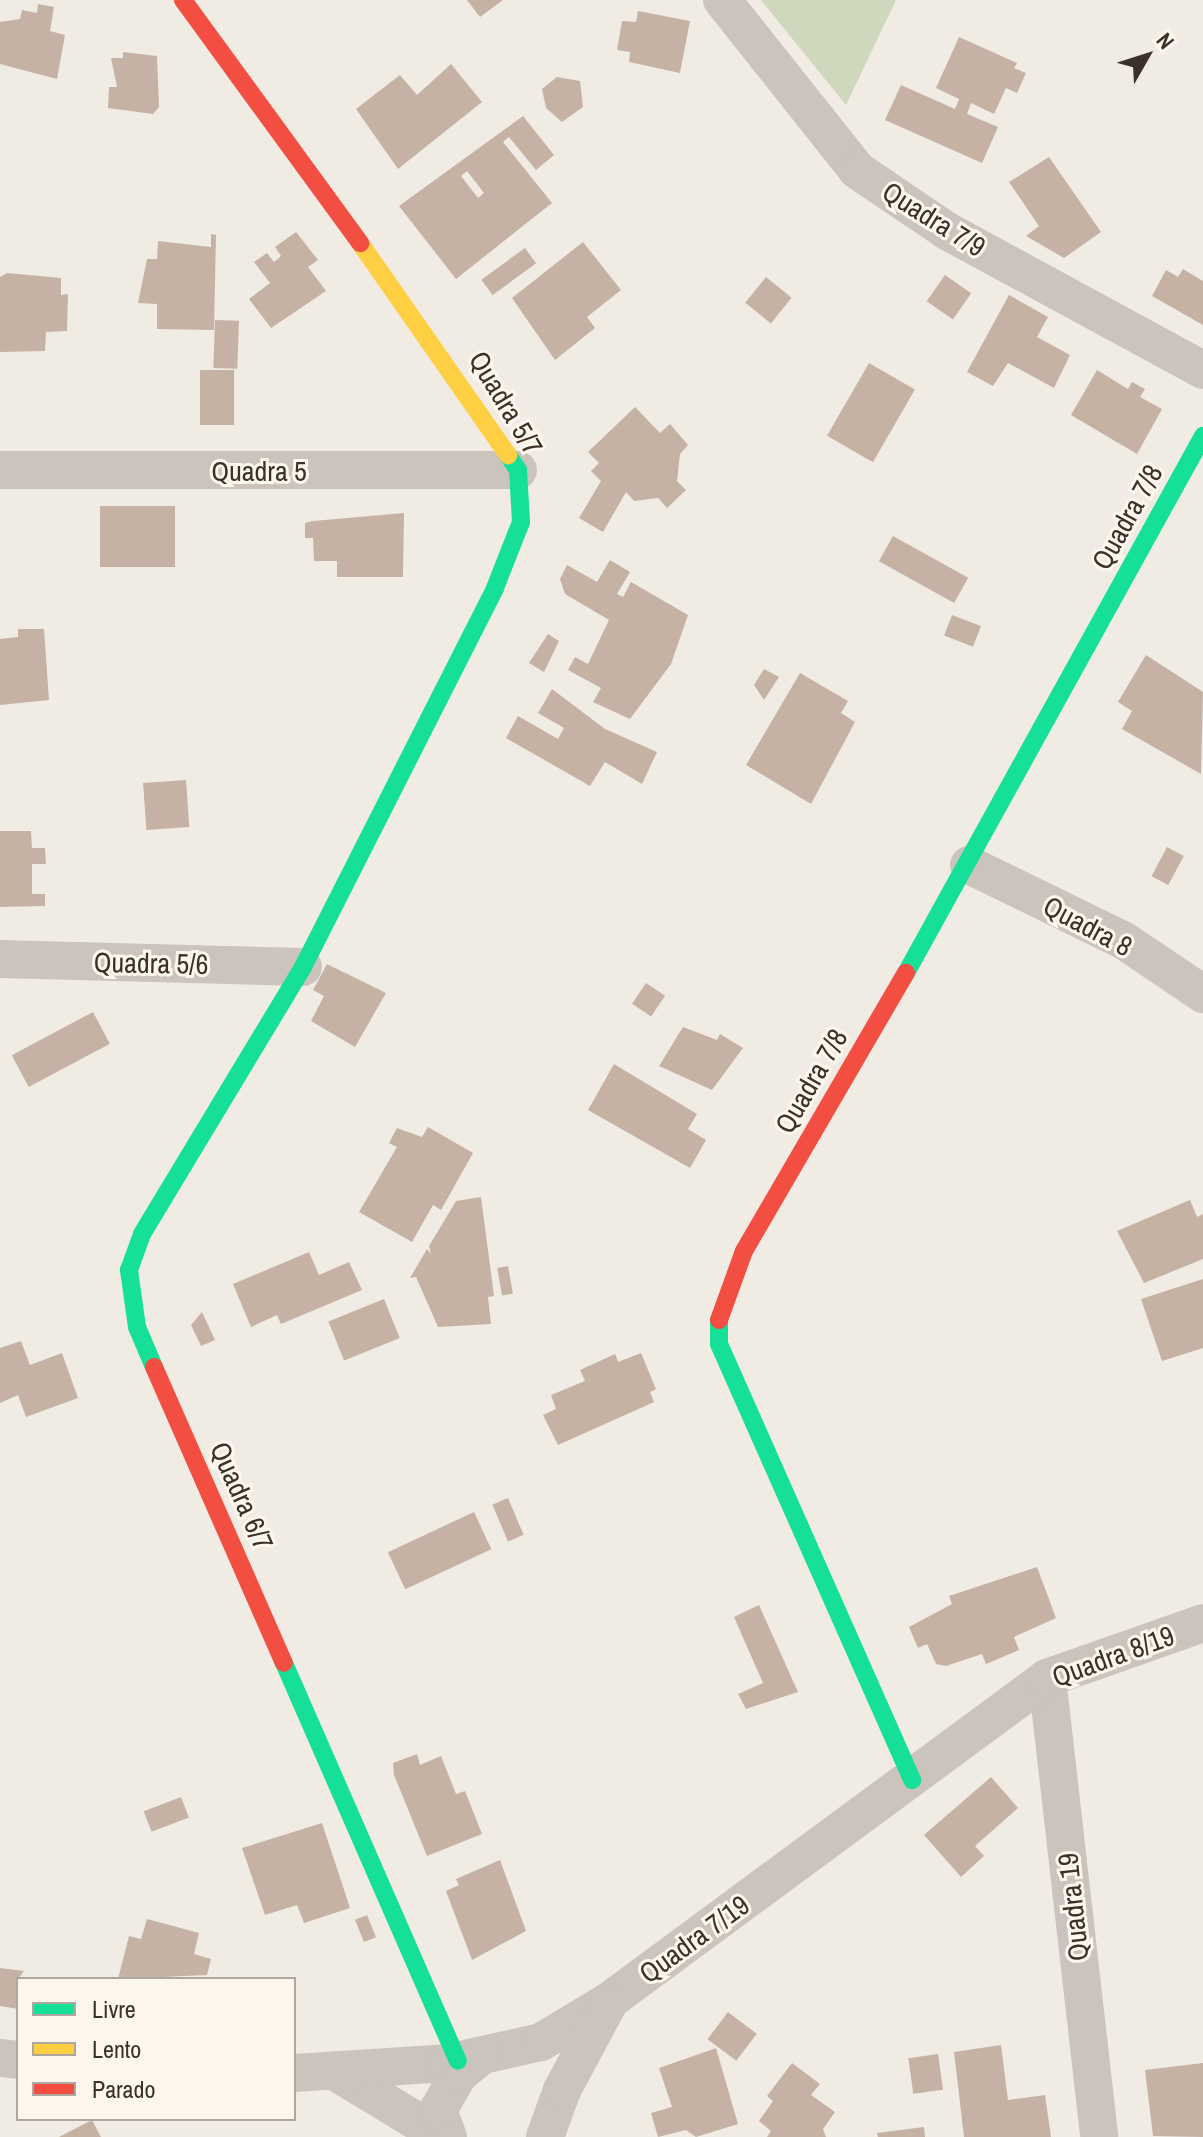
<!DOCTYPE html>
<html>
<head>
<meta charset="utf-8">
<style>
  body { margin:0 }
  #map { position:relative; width:1203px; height:2137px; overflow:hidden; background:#f0ece4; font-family:"Archivo Narrow",sans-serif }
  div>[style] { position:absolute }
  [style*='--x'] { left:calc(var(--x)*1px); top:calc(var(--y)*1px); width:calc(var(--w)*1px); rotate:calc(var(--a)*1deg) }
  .green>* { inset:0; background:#cfd7bd }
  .building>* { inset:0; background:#c5b2a5; transform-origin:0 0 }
  .street>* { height:38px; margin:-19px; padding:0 19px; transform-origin:19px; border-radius:19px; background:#cac4bd }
  .fast>* { height:18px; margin:-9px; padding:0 9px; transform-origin:9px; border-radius:9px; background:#16e098 }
  .slow>* { height:18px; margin:-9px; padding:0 9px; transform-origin:9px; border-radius:9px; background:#ffcf43 }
  .jam>* { height:18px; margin:-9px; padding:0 9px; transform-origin:9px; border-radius:9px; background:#f24e42 }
  span { translate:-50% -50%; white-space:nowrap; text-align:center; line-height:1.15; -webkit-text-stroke:6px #fcf6ed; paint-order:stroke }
  .street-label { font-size:28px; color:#3c312a }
  .legend { position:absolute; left:16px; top:1977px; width:280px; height:144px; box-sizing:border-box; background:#fcf6ed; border:2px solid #afa79f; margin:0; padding:10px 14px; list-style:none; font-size:24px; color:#3c312a }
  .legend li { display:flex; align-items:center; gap:16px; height:40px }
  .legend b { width:40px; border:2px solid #afa79f }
  .north { position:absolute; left:1107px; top:16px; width:80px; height:80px; -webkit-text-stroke:6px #fcf6ed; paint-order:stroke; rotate:51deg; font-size:22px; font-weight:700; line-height:32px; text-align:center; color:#3c312a }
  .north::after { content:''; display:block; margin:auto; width:28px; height:36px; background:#3c312a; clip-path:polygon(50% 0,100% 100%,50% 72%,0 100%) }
</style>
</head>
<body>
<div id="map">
  <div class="green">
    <i style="clip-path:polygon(761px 0,896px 0,846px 105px)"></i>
  </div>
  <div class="building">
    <i style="clip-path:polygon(467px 0,503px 0,480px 17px)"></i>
    <i style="clip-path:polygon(38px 4px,54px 7px,50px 31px,65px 35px,57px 79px,0 64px,0 22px,20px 19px,22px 10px,37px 13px)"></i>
    <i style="clip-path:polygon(638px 11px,690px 21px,680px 73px,629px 62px,630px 52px,617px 50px,622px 21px,636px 22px)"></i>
    <i style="clip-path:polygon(959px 37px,1017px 63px,1014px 68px,1026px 73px,1017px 93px,1006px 88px,994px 114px,971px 103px,967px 114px,998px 127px,982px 163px,885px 120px,901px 85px,955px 109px,959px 99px,936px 88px)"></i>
    <i style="clip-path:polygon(123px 52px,157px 56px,159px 107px,153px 114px,108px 108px,109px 87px,117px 87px,111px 58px,123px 58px)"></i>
    <i style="clip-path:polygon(451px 64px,482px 102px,398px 169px,356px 109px,400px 75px,417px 95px)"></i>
    <i style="clip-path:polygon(557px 77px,580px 81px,583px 107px,562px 122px,546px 108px,542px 89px)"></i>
    <i style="clip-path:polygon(evenodd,523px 116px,554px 155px,536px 170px,509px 137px,503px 142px,552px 203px,456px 279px,399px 206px,523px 116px,467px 171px,484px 193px,478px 198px,461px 176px,467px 171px)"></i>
    <i style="clip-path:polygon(1049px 157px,1101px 232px,1064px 258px,1026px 236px,1039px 226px,1009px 182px)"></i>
    <i style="clip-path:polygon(296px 232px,318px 260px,308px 267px,326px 291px,271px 328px,249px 299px,270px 283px,254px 262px,267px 253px,274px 262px,281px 256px,275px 247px)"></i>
    <i style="clip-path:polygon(211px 234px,216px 235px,214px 330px,157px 329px,157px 304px,138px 303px,147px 259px,157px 259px,158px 241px,211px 247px)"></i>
    <i style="clip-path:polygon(583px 242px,621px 290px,587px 317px,595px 328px,555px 360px,512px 298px)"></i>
    <i style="left:525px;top:248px;width:19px;height:54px;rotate:54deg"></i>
    <i style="clip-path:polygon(1183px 269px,1203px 281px,1203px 325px,1152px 296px,1166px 270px,1178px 277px)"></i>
    <i style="clip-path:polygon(7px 273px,61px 278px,61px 295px,68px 294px,67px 331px,46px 332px,45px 351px,0 352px,0 277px)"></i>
    <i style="left:945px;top:275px;width:32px;height:32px;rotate:35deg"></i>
    <i style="left:766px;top:277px;width:33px;height:33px;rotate:39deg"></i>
    <i style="clip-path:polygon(1009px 295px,1048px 317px,1037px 337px,1070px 355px,1054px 388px,1008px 363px,993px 386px,967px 372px)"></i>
    <i style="left:215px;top:320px;width:24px;height:48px;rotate:2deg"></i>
    <i style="left:869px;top:363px;width:53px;height:84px;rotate:30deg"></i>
    <i style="left:200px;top:370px;width:34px;height:55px"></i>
    <i style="clip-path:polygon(1097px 370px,1128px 389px,1132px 382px,1145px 389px,1140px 397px,1162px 409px,1137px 454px,1071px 415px)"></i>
    <i style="clip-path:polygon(635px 407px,660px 433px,670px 424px,688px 445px,680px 454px,677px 481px,686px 490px,667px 508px,658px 498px,634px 501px,626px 492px,603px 532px,579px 518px,601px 481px,591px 471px,599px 463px,588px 452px)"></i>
    <i style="left:100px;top:506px;width:75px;height:61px"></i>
    <i style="clip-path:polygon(404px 513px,403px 577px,337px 577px,337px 561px,314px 561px,313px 538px,305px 538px,305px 523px,313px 521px)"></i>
    <i style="left:893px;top:536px;width:86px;height:29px;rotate:29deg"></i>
    <i style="clip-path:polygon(610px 560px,630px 572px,617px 594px,623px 597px,631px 582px,688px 615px,671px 664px,630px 719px,593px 702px,601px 688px,568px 670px,575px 657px,588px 664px,609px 620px,565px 594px,560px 579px,567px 565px,597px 582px)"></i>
    <i style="left:952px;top:615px;width:31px;height:22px;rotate:21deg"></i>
    <i style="clip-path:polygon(18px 629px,44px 629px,49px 700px,0 705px,0 639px,18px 637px)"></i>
    <i style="clip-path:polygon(548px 634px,559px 641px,544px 672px,529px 663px)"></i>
    <i style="clip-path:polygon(1146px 655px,1203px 692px,1201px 774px,1122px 729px,1132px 711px,1118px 702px)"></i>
    <i style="clip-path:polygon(764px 669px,779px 677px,764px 700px,754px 685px)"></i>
    <i style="clip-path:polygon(800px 673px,848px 701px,841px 713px,855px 722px,811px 804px,746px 765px)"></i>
    <i style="clip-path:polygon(552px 689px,605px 729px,657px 752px,642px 784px,605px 762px,590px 786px,506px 738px,518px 716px,558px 739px,564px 728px,538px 713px)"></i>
    <i style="left:186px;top:780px;width:47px;height:43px;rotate:86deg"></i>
    <i style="clip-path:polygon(0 831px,31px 831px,32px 848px,45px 848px,46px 864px,32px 864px,32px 894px,45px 894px,45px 906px,0 907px)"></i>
    <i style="left:1167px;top:847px;width:19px;height:33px;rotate:28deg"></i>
    <i style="clip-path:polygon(327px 964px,386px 993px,355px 1047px,311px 1021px,324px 996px,313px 990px)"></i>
    <i style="left:646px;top:983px;width:23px;height:25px;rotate:34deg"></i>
    <i style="left:93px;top:1012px;width:36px;height:92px;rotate:62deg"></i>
    <i style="clip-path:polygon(683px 1027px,717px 1040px,720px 1034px,743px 1048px,712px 1090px,659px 1066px)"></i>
    <i style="clip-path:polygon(614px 1064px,697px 1114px,688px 1129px,706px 1140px,690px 1168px,588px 1110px)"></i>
    <i style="clip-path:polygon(428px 1127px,473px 1153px,441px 1210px,433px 1205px,412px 1242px,359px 1212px,397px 1147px,389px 1143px,397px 1128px,422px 1137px)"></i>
    <i style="clip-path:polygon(481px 1197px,494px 1296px,488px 1297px,491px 1324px,438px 1327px,416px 1277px,410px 1278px,427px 1249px,431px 1254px,429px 1246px,456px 1201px)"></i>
    <i style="clip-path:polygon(1190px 1200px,1197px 1217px,1203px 1214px,1203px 1259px,1144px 1283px,1117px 1231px)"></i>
    <i style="clip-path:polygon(309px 1252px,319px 1275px,349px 1262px,362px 1290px,281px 1324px,277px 1315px,251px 1327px,233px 1284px)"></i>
    <i style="left:508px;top:1266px;width:28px;height:11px;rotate:80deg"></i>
    <i style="clip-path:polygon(1203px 1279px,1203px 1348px,1162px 1361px,1141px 1299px)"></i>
    <i style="left:384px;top:1299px;width:42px;height:60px;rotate:68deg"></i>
    <i style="clip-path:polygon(202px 1312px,215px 1340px,201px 1346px,191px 1325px)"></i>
    <i style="clip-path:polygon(21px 1341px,30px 1365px,62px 1353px,78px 1398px,26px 1417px,18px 1395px,0 1403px,0 1348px)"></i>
    <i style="clip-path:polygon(641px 1353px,656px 1389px,650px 1392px,654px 1402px,558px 1445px,543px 1415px,556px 1409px,551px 1395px,585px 1381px,580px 1370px,615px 1354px,618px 1362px)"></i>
    <i style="left:508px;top:1498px;width:40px;height:17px;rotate:67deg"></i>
    <i style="left:474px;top:1512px;width:41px;height:95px;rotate:65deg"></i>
    <i style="clip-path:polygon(1037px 1567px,1056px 1618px,1014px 1637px,1019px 1650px,986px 1664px,982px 1654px,946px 1666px,936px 1664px,927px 1644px,918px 1648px,909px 1627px,952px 1604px,949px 1596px)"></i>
    <i style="clip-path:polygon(759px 1605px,798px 1692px,746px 1709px,738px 1694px,763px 1683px,734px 1617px)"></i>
    <i style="clip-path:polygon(417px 1754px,420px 1765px,441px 1756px,456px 1794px,465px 1791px,482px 1834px,427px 1856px,394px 1775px,393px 1763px)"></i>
    <i style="clip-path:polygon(991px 1777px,1018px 1808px,975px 1846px,984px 1856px,961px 1877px,924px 1835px)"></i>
    <i style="left:181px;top:1797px;width:22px;height:40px;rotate:69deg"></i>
    <i style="clip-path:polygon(322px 1823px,350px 1908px,304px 1923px,297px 1905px,265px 1915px,242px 1848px)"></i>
    <i style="clip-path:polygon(500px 1860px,526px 1931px,472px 1960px,446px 1891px,459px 1885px,456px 1879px)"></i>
    <i style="left:367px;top:1915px;width:24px;height:13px;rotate:68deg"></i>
    <i style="clip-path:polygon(147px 1919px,199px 1933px,194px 1954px,211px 1959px,207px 1975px,118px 1979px,129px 1936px,141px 1939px)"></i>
    <i style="clip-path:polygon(0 1968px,24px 1971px,18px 1979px,18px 2009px,0 2006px)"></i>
    <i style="left:728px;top:2012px;width:36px;height:34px;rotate:37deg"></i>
    <i style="clip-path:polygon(1001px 2045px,1008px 2100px,1045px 2095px,1051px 2137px,964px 2137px,954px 2052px)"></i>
    <i style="clip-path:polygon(716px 2048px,738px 2124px,696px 2137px,686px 2130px,658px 2137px,651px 2113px,672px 2107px,659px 2068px)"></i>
    <i style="left:938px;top:2054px;width:36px;height:30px;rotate:82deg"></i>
    <i style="clip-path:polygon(792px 2063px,820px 2084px,811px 2095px,835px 2112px,823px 2129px,826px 2137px,767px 2137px,771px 2131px,759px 2121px,773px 2101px,767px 2096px)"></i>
    <i style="clip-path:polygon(1203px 2063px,1203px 2137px,1153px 2136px,1145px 2070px)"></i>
    <i style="clip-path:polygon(92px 2120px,101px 2137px,59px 2137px)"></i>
    <i style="clip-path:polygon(924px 2127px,925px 2137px,878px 2137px,877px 2133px)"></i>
  </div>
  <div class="street">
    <i style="--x:722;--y:0;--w:217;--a:51.5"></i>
    <i style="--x:857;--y:170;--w:109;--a:34.1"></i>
    <i style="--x:947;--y:231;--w:291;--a:28.5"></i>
    <i style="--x:0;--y:470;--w:518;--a:0"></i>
    <i style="--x:969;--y:865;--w:171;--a:26"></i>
    <i style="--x:1123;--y:940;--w:97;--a:34"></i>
    <i style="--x:0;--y:959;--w:303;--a:1.5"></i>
    <i style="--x:1047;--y:1678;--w:462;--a:83.5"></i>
    <i style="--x:0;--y:2058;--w:18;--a:6"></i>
    <i style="--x:334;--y:2071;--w:127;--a:31.2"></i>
    <i style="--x:294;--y:2073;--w:153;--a:-3.7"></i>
    <i style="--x:447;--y:2063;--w:96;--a:-12.6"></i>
    <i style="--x:541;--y:2042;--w:79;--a:-31.1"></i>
    <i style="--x:609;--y:2001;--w:544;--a:-36.41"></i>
    <i style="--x:1047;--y:1678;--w:165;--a:-19.4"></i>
    <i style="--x:448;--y:2137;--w:29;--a:-110"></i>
    <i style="--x:438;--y:2110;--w:42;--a:-59.7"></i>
    <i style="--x:459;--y:2074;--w:27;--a:-39"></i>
    <i style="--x:545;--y:2137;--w:50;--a:-70.1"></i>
    <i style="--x:562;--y:2090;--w:95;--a:-61.8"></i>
  </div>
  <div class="fast">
    <i style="--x:906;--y:973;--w:614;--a:-61.05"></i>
    <i style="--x:719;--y:1320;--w:24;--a:90"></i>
    <i style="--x:719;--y:1344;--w:477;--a:66.1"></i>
    <i style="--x:154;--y:1367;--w:43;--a:-113"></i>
    <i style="--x:137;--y:1327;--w:58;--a:-98"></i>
    <i style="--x:129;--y:1270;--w:38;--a:-70"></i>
    <i style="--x:142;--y:1234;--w:312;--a:-58.9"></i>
    <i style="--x:303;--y:967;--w:425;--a:-63.1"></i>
    <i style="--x:495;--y:588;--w:71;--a:-68.5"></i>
    <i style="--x:521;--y:522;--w:52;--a:-93.3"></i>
    <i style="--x:518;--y:470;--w:18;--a:-124"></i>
    <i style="--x:284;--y:1663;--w:434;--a:66.4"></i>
  </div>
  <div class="slow">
    <i style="--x:360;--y:243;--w:259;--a:55.1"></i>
  </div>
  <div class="jam">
    <i style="--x:183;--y:0;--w:301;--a:53.9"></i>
    <i style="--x:719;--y:1320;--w:73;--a:-70.1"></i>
    <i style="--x:744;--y:1251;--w:322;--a:-59.8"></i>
    <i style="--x:154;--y:1367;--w:323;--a:66.3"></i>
  </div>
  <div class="street-label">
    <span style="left:934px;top:219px;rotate:32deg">Quadra 7/9</span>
    <span style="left:506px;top:403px;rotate:59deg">Quadra 5/7</span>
    <span style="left:259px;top:471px">Quadra 5</span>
    <span style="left:1127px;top:517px;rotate:-61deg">Quadra 7/8</span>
    <span style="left:1088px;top:926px;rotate:28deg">Quadra 8</span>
    <span style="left:151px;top:963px;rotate:1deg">Quadra 5/6</span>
    <span style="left:811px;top:1081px;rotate:-60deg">Quadra 7/8</span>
    <span style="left:242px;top:1496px;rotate:66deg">Quadra 6/7</span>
    <span style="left:1113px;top:1656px;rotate:-20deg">Quadra 8/19</span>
    <span style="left:1073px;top:1907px;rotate:-96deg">Quadra 19</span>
    <span style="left:694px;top:1939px;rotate:-36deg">Quadra 7/19</span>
  </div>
  <ul class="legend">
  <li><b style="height:10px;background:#16e098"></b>Livre</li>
  <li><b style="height:10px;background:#ffcf43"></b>Lento</li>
  <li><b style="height:10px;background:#f24e42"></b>Parado</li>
  </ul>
  <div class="north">N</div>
</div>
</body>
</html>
